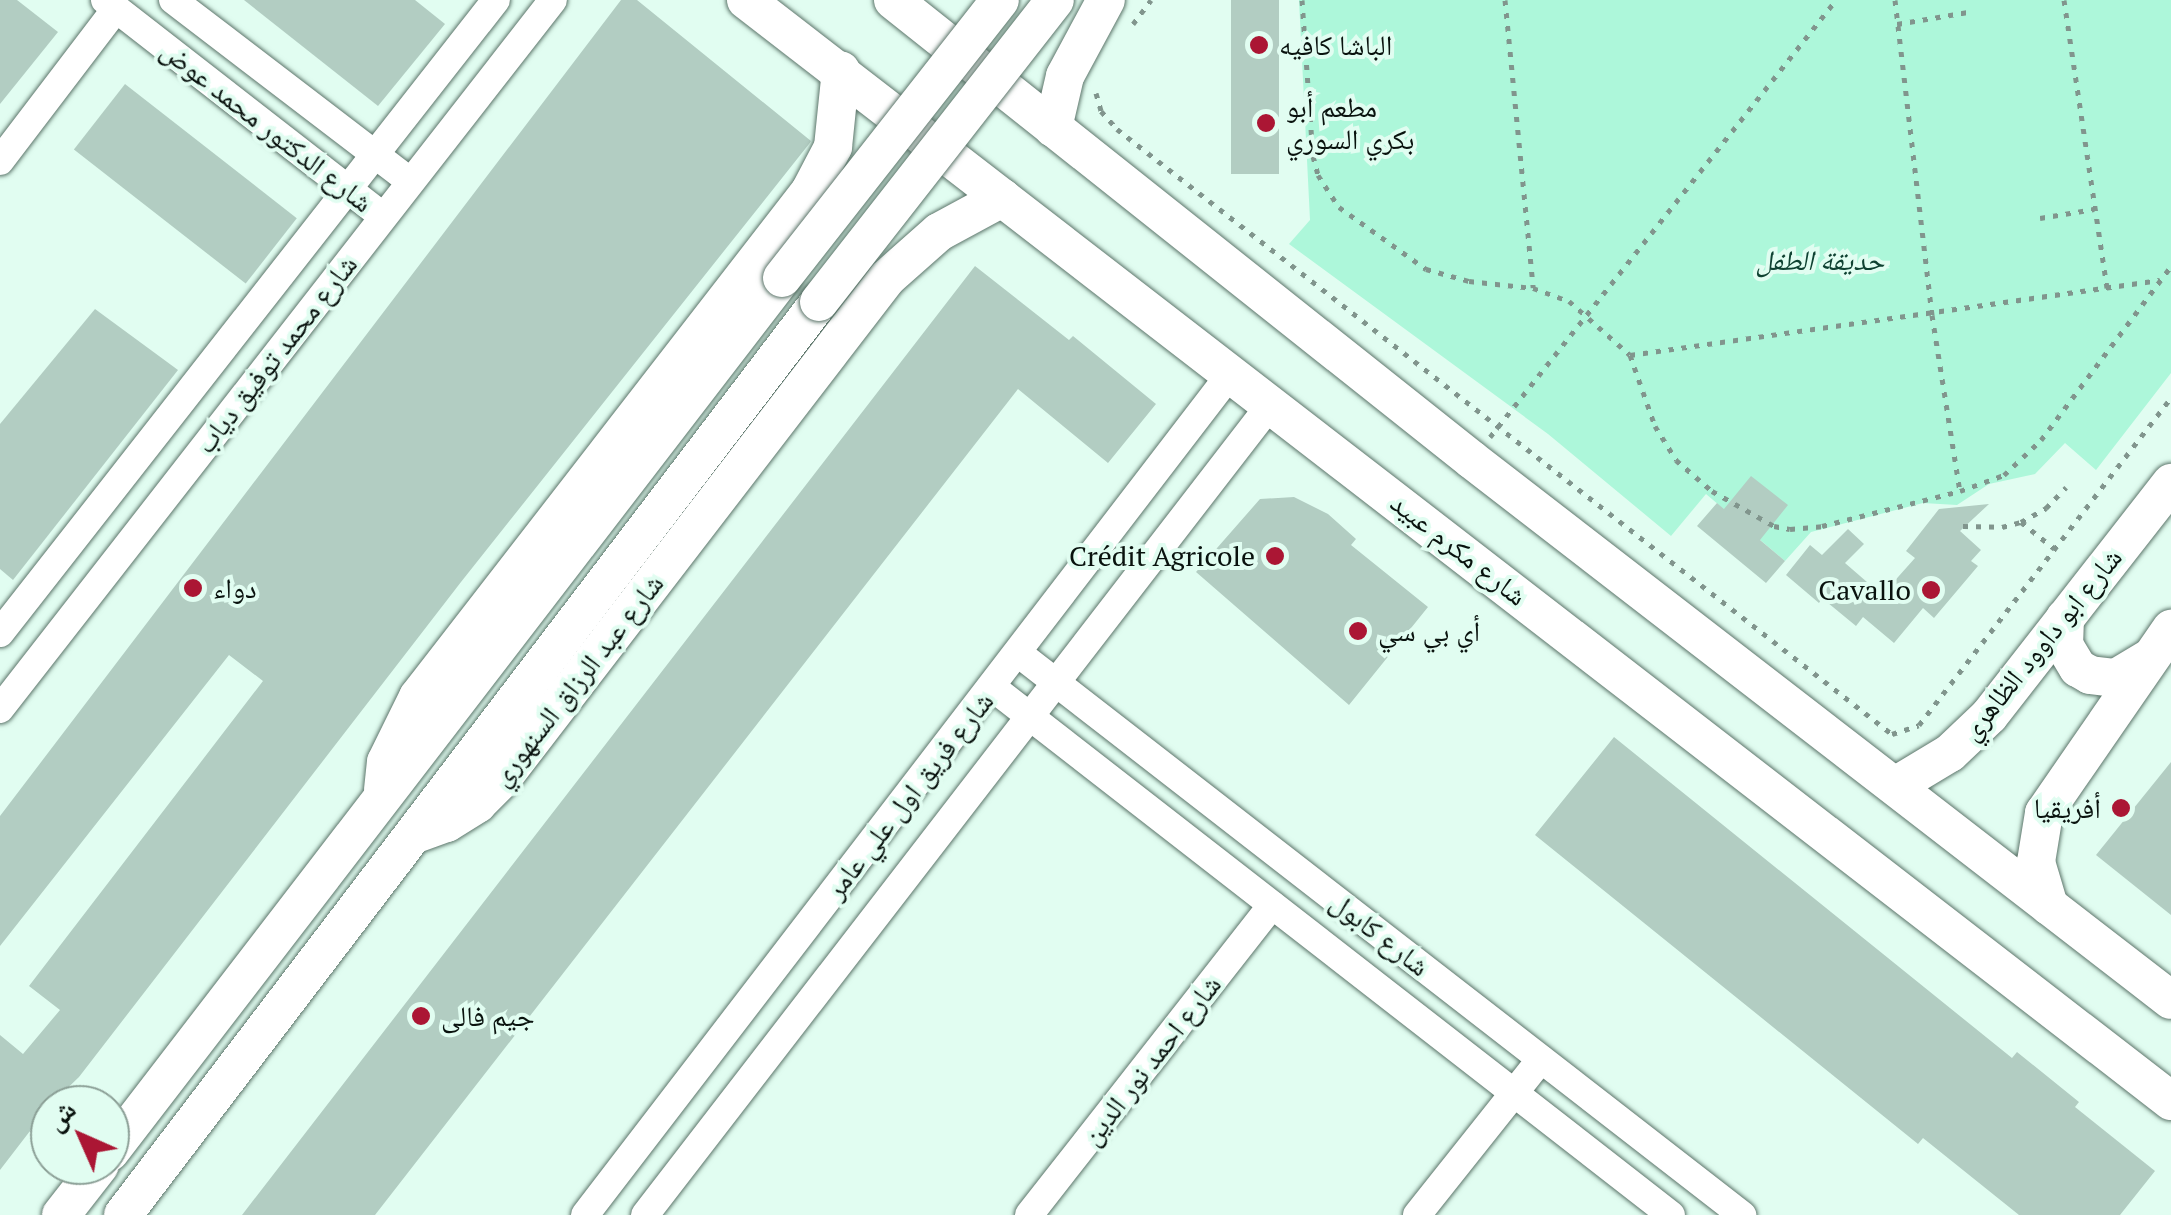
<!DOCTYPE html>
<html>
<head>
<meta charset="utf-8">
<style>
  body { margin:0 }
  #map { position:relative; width:2171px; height:1215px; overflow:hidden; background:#e1fdf1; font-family:"PT Serif","Noto Naskh Arabic",serif }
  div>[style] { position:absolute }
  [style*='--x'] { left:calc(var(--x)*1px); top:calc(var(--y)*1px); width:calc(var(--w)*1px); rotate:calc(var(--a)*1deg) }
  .green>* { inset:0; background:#adf7da }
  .building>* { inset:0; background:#b2cdc2; transform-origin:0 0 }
  .path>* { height:5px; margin-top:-2.5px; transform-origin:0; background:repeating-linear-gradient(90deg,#81958d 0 5px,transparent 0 13px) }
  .roads { filter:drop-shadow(0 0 2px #5c756a) drop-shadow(0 0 2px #5c756a) }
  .street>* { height:28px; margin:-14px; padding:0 14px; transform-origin:14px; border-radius:14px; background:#fff }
  .secondary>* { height:38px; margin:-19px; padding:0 19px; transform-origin:19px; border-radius:19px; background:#fff }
  .bridges { filter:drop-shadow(0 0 2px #5c756a) drop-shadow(0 0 2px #5c756a) }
  .secondary-bridge>* { height:38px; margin:-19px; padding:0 19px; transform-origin:19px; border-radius:19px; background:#fff }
  .dots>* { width:28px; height:28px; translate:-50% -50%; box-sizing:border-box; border:5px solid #e1fdf1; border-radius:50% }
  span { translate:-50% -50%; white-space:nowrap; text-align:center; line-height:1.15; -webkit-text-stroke:8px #e1fdf1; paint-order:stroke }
  .poi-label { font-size:28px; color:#09120e }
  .left { translate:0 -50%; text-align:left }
  .right { translate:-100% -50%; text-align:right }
  .street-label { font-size:28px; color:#09120e }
  .park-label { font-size:28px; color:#0f4232; font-style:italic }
  .north { position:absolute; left:30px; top:1085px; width:100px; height:100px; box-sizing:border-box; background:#e1fdf1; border:2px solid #8b9f96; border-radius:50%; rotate:315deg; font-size:28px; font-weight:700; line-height:40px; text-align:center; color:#09120e }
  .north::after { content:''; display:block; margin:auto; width:35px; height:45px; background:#ab1634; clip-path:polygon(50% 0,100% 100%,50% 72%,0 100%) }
</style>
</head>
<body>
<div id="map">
  <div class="green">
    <i style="clip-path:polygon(1299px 0,2171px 0,2171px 373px,2096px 470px,2065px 443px,2035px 474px,1989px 484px,1957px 505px,1923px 503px,1811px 532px,1785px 561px,1706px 494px,1671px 536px,1548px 434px,1289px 244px,1310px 220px)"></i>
  </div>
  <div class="building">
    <i style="clip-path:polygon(0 0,17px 0,58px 32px,0 104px)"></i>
    <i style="clip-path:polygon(244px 0,415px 0,445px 24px,378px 106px)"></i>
    <i style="clip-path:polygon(621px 0,637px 0,811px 141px,809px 144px,461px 582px,79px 1077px,50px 1105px,0 1170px,0 1035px,23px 1054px,60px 1010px,29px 986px,263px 681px,229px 655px,0 946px,0 816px)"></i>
    <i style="left:1231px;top:0;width:48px;height:174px"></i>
    <i style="left:125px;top:84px;width:218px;height:83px;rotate:38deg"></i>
    <i style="clip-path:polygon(975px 266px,1069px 340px,1073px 336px,1156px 404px,1108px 463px,1018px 389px,375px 1215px,242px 1215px)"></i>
    <i style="clip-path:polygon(95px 309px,178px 370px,13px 580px,0 569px,0 424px)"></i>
    <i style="clip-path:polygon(1751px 476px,1788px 505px,1760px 540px,1785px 561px,1766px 583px,1697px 526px,1717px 503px,1724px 509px)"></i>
    <i style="clip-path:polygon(1294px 497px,1328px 514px,1356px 539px,1351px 545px,1428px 607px,1349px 705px,1196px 572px,1260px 499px)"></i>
    <i style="clip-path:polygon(1989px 504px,1960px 531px,1981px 550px,1971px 561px,1978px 566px,1934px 618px,1923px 608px,1894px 643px,1863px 617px,1856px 626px,1822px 598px,1819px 603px,1786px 575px,1810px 545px,1822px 555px,1848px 529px,1864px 544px,1845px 563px,1882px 595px,1915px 558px,1906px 551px,1939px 509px)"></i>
    <i style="clip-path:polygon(1614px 737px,2012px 1058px,2017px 1052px,2079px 1102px,2075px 1107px,2155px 1171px,2120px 1215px,2019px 1215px,1923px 1138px,1918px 1144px,1535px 835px)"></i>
    <i style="clip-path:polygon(2171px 762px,2171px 915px,2096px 855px)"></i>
  </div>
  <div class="path">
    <i style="--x:1302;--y:0;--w:156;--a:86"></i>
    <i style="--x:1313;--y:156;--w:20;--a:75"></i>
    <i style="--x:1318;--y:175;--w:38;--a:57"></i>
    <i style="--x:1339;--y:207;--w:107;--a:35.5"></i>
    <i style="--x:1426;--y:269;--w:45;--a:15.6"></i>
    <i style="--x:1469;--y:281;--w:64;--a:6.2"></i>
    <i style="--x:1533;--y:288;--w:38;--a:20"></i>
    <i style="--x:1569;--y:301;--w:81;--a:41.5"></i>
    <i style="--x:1630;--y:355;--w:75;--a:70.6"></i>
    <i style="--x:1655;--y:426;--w:40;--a:58"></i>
    <i style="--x:1676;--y:460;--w:48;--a:40.7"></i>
    <i style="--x:1712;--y:491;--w:71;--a:29.4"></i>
    <i style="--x:1774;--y:526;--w:16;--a:11"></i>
    <i style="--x:1790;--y:529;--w:32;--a:-5"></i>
    <i style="--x:1822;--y:526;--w:142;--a:-14.2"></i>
    <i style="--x:1960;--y:491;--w:47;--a:-20"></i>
    <i style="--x:2004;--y:475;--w:51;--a:-43.4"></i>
    <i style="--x:2041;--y:440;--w:217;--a:-53.2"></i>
    <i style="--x:1505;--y:0;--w:289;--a:84.4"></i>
    <i style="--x:1895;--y:0;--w:317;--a:83.3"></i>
    <i style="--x:1932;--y:315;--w:178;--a:81"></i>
    <i style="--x:2064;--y:0;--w:291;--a:81.5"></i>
    <i style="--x:1133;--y:24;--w:30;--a:-53"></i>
    <i style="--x:1897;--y:24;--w:72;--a:-9.6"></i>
    <i style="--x:1096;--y:93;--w:19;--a:74"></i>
    <i style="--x:1101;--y:111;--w:24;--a:48"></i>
    <i style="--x:1117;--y:129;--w:983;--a:37.98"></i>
    <i style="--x:1892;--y:734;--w:28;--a:-18"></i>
    <i style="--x:1919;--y:725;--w:413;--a:-52.4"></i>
    <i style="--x:2040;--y:218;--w:55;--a:-9.5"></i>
    <i style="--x:1630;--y:355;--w:535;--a:-8.05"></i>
    <i style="--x:1490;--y:437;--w:557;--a:-51.63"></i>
    <i style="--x:2021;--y:522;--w:43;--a:38.5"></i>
    <i style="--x:1963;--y:526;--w:39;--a:1"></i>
    <i style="--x:2002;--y:527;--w:20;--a:-15"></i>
    <i style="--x:2021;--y:522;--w:29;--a:-29"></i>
    <i style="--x:2046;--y:508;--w:29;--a:-46"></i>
  </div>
  <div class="roads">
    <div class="street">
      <i style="--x:105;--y:0;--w:351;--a:37.9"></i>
      <i style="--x:173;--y:0;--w:298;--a:37.4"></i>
      <i style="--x:0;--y:161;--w:191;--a:-52.7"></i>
      <i style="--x:0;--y:633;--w:804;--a:-51.92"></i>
      <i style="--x:1018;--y:653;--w:917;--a:37.82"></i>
      <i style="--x:992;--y:687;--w:860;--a:37.87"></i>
      <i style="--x:0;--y:709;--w:899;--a:-52.05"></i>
      <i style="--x:585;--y:1215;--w:1061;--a:-52.5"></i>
      <i style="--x:645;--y:1215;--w:1024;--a:-52.34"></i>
      <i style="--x:1029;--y:1215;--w:394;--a:-51.9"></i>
      <i style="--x:1417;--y:1215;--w:199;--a:-51.5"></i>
    </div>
    <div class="secondary">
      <i style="--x:746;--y:0;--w:1801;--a:37.69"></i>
      <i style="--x:893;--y:0;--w:739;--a:38.47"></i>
      <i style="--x:1472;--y:460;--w:883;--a:37.69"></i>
      <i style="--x:1053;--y:128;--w:53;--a:-77"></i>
      <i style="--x:1065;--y:76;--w:86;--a:-61.7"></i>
      <i style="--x:2065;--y:618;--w:27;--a:92"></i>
      <i style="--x:2064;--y:645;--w:27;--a:59"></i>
      <i style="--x:2078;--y:668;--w:14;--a:30"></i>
      <i style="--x:2090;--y:675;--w:26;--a:7"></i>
      <i style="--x:2116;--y:678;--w:37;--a:-31"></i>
      <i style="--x:1895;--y:786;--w:64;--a:-31"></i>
      <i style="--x:1950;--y:753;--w:54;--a:-43.5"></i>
      <i style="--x:1989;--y:716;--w:296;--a:-52"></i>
      <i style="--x:383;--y:790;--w:28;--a:-84"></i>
      <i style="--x:386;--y:762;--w:72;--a:-63.8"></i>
      <i style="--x:418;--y:697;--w:640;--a:-52.23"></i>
      <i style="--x:810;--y:191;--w:50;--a:-62.4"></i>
      <i style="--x:833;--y:147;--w:77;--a:-84.1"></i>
      <i style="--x:416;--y:834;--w:33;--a:-20"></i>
      <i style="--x:447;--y:823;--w:36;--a:-32"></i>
      <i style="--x:477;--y:804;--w:35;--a:-45"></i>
      <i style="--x:502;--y:779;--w:632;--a:-52.46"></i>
      <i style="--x:887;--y:278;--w:69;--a:-41.5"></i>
      <i style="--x:939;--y:232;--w:72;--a:-28.4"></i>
      <i style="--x:2049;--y:906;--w:46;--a:-106.5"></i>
      <i style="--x:2036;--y:862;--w:50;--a:-80.7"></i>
      <i style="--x:2044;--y:813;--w:224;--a:-55.4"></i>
      <i style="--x:110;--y:1152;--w:1102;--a:-52.44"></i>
      <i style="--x:61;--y:1215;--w:63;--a:-52"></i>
      <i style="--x:123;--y:1215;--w:1148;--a:-52.68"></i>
    </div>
  </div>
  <div class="bridges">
    <div class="secondary-bridge">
      <i style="--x:782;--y:278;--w:353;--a:-51.9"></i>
      <i style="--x:819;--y:302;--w:383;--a:-52"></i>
    </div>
  </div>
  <div class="dots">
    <i style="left:1259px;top:45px;background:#ab1634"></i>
    <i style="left:1266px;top:123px;background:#ab1634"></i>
    <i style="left:1275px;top:556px;background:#ab1634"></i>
    <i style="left:193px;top:588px;background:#ab1634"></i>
    <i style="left:1931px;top:590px;background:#ab1634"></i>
    <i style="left:1358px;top:631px;background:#ab1634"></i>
    <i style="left:2121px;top:808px;background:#ab1634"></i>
    <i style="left:421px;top:1016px;background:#ab1634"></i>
  </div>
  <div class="poi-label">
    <span class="left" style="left:1279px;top:45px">الباشا كافيه</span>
    <span class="left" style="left:1286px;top:123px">مطعم أبو<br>بكري السوري</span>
    <span class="right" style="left:1255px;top:556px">Crédit Agricole</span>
    <span class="left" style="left:213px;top:588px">دواء</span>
    <span class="right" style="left:1911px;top:590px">Cavallo</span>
    <span class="left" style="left:1378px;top:631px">أي بي سي</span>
    <span class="right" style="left:2101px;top:808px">أفريقيا</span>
    <span class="left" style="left:441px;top:1016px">جيم فالى</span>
  </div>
  <div class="street-label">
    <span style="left:267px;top:126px;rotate:38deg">شارع الدكتور محمد عوض</span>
    <span style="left:276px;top:354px;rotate:-52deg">شارع محمد توفيق دياب</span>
    <span style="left:1459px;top:549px;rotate:38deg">شارع مكرم عبيد</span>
    <span style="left:2041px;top:644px;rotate:-51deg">شارع ابو داوود الظاهري</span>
    <span style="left:577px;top:680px;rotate:-52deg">شارع عبد الرزاق السنهوري</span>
    <span style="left:909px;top:795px;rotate:-52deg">شارع فريق اول علي عامر</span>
    <span style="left:1380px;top:934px;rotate:38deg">شارع كابول</span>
    <span style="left:1151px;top:1060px;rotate:-52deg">شارع احمد نور الدين</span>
  </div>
  <div class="park-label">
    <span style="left:1820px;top:260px">حديقة الطفل</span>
  </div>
  <div class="north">ش</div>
</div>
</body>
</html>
